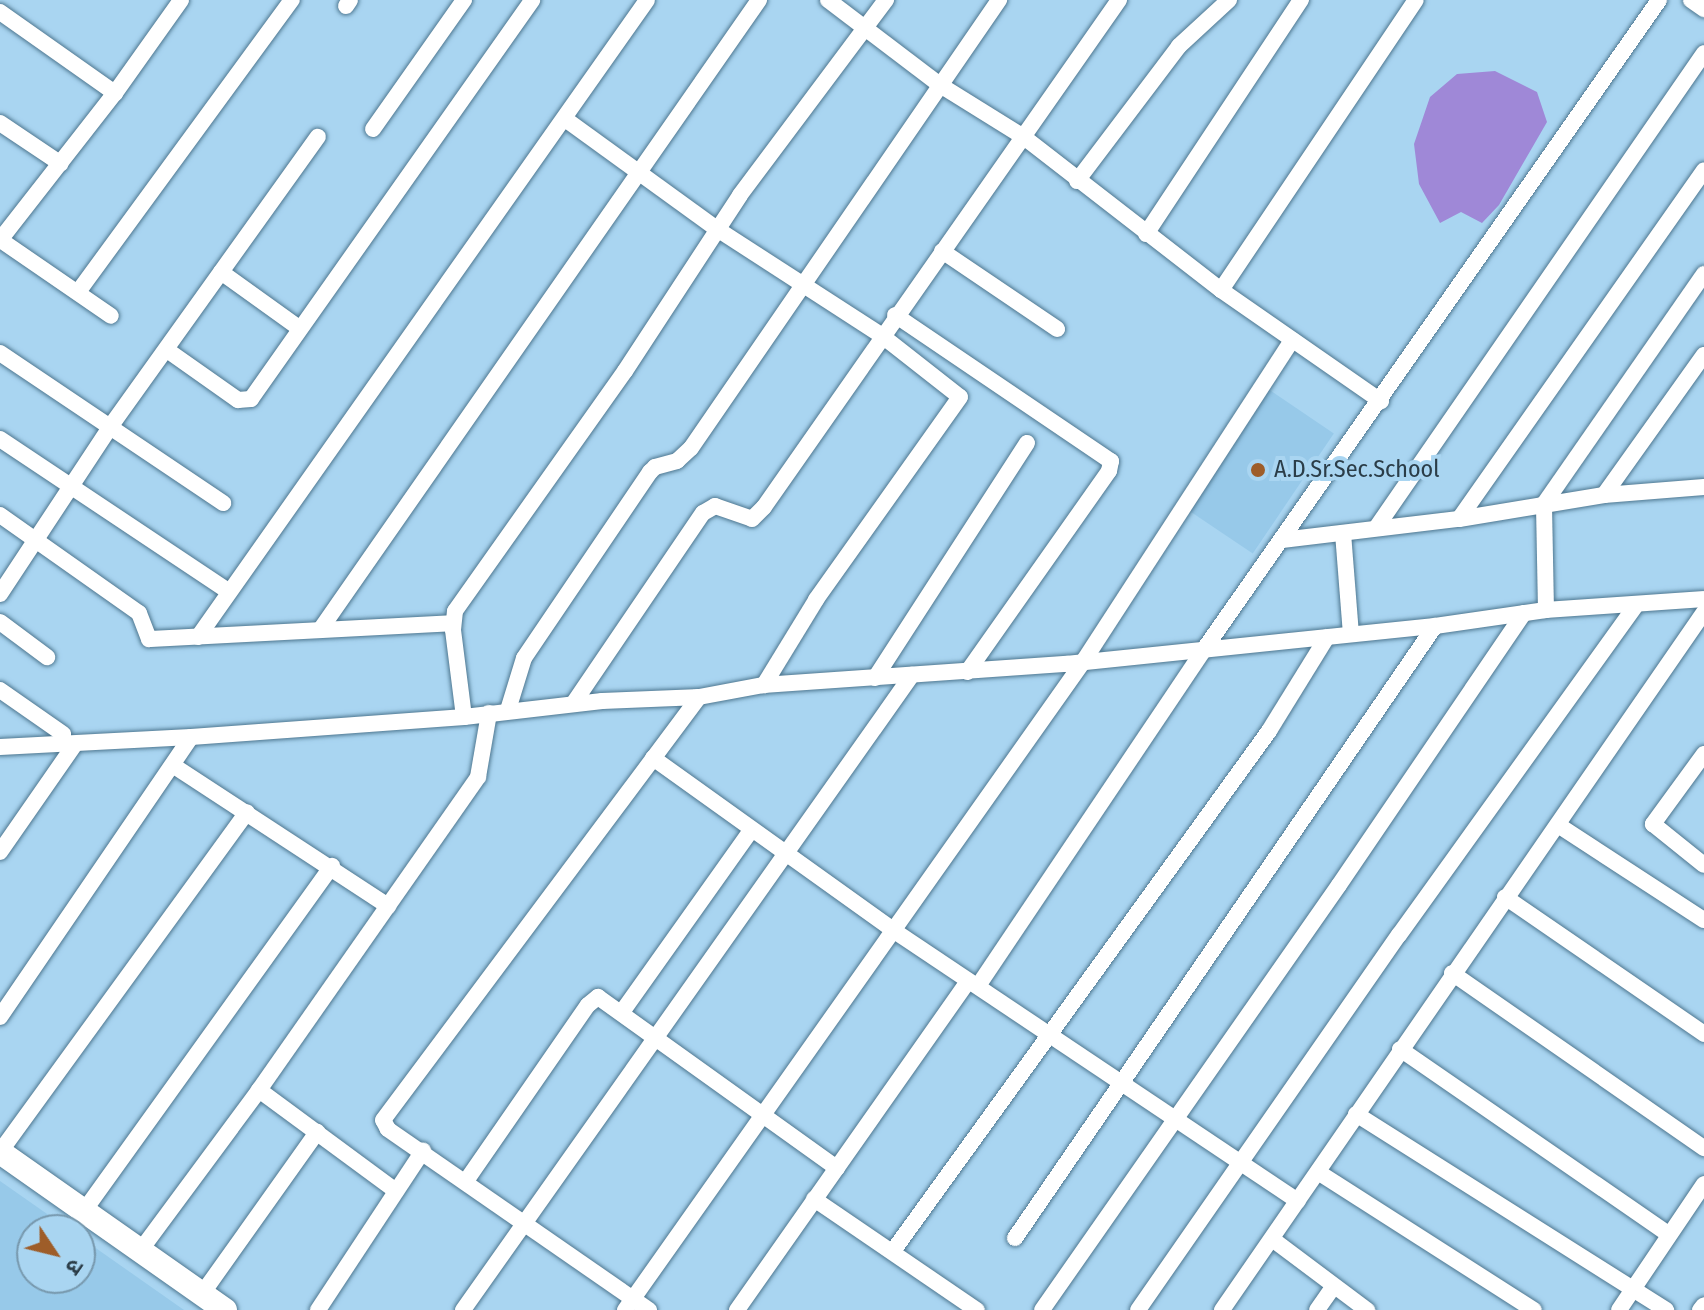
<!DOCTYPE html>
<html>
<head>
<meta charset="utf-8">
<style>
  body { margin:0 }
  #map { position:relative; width:1704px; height:1310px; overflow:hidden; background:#a9d5f1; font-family:"Fira Sans Condensed","Noto Sans Devanagari",sans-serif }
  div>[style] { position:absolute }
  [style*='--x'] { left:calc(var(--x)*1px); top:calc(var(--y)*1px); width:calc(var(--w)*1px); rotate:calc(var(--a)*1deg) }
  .built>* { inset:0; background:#97c9e9; transform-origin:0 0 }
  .water>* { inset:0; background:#9f88d7 }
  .roads { filter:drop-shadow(0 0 2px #4e7790) drop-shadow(0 0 2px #4e7790) }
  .street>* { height:16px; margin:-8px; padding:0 8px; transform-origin:8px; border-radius:8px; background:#fff }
  .secondary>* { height:24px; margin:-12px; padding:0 12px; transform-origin:12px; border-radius:12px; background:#fff }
  .dots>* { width:22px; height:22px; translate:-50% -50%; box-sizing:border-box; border:4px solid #a9d5f1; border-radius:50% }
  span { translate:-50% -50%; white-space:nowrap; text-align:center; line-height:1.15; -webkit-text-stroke:8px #a9d5f1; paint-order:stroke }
  .poi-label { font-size:24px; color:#2b3d48 }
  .left { translate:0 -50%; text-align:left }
  .north { position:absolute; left:16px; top:1214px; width:80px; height:80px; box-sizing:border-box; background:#a9d5f1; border:2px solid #7798ad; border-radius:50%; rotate:125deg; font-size:22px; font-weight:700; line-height:32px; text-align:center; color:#2b3d48 }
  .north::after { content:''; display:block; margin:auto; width:28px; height:36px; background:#9e5d29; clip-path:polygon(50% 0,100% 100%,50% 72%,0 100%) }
</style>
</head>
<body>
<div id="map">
  <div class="built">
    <i style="left:1265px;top:387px;width:83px;height:145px;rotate:34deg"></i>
    <i style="clip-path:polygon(0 1181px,70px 1230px,32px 1230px,32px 1278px,80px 1278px,80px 1237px,184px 1310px,0 1310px)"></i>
  </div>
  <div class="water">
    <i style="clip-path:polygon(1495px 71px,1537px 92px,1547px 122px,1499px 205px,1482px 223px,1461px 212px,1440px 223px,1419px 184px,1414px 144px,1430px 97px,1457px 74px)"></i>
  </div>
  <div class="roads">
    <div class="street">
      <i style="--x:828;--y:0;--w:141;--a:37.2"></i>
      <i style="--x:940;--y:85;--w:100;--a:31.9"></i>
      <i style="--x:1025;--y:138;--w:248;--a:37.8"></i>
      <i style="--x:1221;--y:290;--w:195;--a:34.8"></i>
      <i style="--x:1691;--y:0;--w:16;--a:35"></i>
      <i style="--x:346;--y:6;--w:7;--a:-56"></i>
      <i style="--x:0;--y:12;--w:141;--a:35.2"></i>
      <i style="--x:565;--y:119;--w:188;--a:35.9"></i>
      <i style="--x:717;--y:229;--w:195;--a:32.9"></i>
      <i style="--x:881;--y:335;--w:100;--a:38.1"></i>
      <i style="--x:960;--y:397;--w:249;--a:125.4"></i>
      <i style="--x:816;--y:600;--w:100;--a:121.5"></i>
      <i style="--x:0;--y:123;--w:73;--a:33.9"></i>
      <i style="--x:373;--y:129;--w:158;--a:-54.8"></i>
      <i style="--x:1077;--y:181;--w:169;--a:-52.9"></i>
      <i style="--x:1179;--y:46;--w:68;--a:-42.6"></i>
      <i style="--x:1146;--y:234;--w:281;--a:-56.5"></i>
      <i style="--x:0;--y:240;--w:187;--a:-52"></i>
      <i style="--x:115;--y:93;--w:114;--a:-54.6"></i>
      <i style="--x:2;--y:241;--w:132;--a:34.5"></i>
      <i style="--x:942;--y:251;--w:139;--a:34.1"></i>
      <i style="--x:221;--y:272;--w:96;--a:35.7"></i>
      <i style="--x:1221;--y:290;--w:349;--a:-56.1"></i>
      <i style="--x:78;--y:292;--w:362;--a:-53.8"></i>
      <i style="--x:895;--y:315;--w:261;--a:34.1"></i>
      <i style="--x:1111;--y:461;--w:10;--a:101"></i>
      <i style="--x:1109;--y:471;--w:246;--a:125.2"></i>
      <i style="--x:167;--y:350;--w:87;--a:35.2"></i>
      <i style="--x:238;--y:400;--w:13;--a:-4"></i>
      <i style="--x:251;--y:399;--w:488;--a:-54.8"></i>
      <i style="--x:0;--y:353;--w:269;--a:33.9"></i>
      <i style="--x:0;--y:439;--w:274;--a:33.7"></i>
      <i style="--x:1604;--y:495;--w:172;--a:-54.5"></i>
      <i style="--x:0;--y:515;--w:170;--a:35.2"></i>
      <i style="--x:139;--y:613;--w:28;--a:69"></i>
      <i style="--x:149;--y:639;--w:304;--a:-3"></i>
      <i style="--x:1459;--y:519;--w:426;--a:-54.9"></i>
      <i style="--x:1376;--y:528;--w:577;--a:-55.37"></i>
      <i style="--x:1343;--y:533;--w:101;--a:85.5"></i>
      <i style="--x:1282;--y:540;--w:178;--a:-6.8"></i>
      <i style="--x:1459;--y:519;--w:147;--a:-9.4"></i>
      <i style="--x:1604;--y:495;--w:100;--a:-4.6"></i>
      <i style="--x:0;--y:594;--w:200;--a:-56.6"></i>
      <i style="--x:110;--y:427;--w:357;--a:-54.4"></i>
      <i style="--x:1546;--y:610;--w:106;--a:-91.1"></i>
      <i style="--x:1544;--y:504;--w:280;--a:-55.2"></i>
      <i style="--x:0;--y:622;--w:59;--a:36.7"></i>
      <i style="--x:320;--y:630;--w:768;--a:-55.13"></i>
      <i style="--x:198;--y:637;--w:779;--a:-54.82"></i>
      <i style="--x:875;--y:678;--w:280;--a:-57.1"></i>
      <i style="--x:0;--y:690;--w:77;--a:34.9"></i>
      <i style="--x:573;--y:704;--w:231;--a:-55.8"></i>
      <i style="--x:703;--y:513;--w:14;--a:-30"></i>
      <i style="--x:715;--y:506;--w:39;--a:19"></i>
      <i style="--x:752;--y:519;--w:17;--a:-45"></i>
      <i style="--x:764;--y:507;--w:619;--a:-55"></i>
      <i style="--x:508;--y:710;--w:54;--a:-72.9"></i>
      <i style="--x:524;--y:658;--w:225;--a:-55.9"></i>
      <i style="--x:650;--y:472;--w:7;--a:-45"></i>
      <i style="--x:655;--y:467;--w:23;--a:-15"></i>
      <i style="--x:677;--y:461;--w:19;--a:-43"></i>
      <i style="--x:691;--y:448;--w:544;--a:-55.49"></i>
      <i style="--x:464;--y:717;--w:88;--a:-97.2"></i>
      <i style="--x:453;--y:630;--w:19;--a:-84"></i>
      <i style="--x:455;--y:611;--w:294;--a:-54.7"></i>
      <i style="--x:625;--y:371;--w:210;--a:-56.8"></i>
      <i style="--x:740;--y:195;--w:244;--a:-53.2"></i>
      <i style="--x:0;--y:747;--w:191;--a:-3"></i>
      <i style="--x:191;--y:737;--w:274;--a:-4.2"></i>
      <i style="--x:464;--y:717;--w:139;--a:-6.6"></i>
      <i style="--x:602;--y:701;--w:97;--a:-2.4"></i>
      <i style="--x:699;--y:697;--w:66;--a:-10.5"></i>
      <i style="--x:764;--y:685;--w:303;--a:-4"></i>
      <i style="--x:1066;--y:664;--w:371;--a:-5.9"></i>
      <i style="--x:1435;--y:626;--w:112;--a:-8.2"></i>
      <i style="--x:1546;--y:610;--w:158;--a:-4"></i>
      <i style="--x:1704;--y:754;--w:87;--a:126.1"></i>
      <i style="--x:1653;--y:824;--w:65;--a:38.8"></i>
      <i style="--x:653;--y:758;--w:295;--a:35.6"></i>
      <i style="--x:893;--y:930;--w:487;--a:33.8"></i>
      <i style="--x:174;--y:766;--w:256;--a:33.2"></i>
      <i style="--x:1558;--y:825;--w:174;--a:33.1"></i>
      <i style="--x:0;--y:852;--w:131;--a:-55.2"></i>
      <i style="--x:1505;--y:897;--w:242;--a:34.5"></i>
      <i style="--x:1452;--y:973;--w:307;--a:34.8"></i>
      <i style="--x:978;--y:986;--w:407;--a:-56.1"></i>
      <i style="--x:1205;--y:648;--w:791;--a:-54.98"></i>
      <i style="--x:622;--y:1012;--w:224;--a:-54.6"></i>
      <i style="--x:0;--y:1017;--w:339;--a:-55.7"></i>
      <i style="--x:1400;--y:1049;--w:326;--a:34.6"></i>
      <i style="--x:259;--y:1090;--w:170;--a:36.4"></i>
      <i style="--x:1356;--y:1114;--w:367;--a:32.3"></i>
      <i style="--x:0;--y:1152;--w:420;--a:-54"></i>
      <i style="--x:1318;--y:1172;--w:256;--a:32.6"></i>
      <i style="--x:466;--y:1181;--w:214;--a:-55.3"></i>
      <i style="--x:588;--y:1005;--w:13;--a:-39"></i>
      <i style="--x:598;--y:997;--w:294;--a:35.6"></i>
      <i style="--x:814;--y:1199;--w:197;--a:34.3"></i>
      <i style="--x:84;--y:1211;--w:425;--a:-54.3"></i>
      <i style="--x:1015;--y:1238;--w:742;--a:-55.54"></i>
      <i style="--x:1272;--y:1239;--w:119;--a:36.8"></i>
      <i style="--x:140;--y:1251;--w:200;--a:-53.5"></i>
      <i style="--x:259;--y:1090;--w:382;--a:-55"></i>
      <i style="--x:478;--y:777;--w:65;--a:-80.2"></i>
      <i style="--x:893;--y:1251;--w:642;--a:-54.13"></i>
      <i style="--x:1269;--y:731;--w:110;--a:-58.3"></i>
      <i style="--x:202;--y:1294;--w:199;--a:-54.6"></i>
      <i style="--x:318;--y:1310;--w:191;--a:-56.6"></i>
      <i style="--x:463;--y:1310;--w:778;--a:-54.74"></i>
      <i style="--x:625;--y:1310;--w:794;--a:-54.75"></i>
      <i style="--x:1083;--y:662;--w:384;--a:-57"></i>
      <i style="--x:649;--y:1310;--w:318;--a:-145.3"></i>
      <i style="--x:388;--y:1129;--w:10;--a:-119"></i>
      <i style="--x:383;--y:1120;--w:528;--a:-53.24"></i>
      <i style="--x:737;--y:1310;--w:402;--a:-54.9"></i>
      <i style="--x:1042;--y:1310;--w:518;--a:-55.05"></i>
      <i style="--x:1339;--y:885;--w:329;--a:-55.8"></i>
      <i style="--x:1138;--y:1310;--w:457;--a:-55.2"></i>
      <i style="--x:1399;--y:935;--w:405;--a:-54.3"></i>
      <i style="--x:1222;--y:1310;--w:848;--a:-55.37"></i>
      <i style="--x:1317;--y:1310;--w:28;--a:-55"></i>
      <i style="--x:1619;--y:1310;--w:152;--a:-56"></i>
      <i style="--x:1700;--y:1310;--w:6;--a:-51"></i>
    </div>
    <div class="secondary">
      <i style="--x:0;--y:1152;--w:275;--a:35.1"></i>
    </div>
  </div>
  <div class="dots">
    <i style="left:1258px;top:470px;background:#9e5d29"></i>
  </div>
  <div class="poi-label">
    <span class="left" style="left:1274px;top:470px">A.D.Sr.Sec.School</span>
  </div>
  <div class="north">उ</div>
</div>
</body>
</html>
